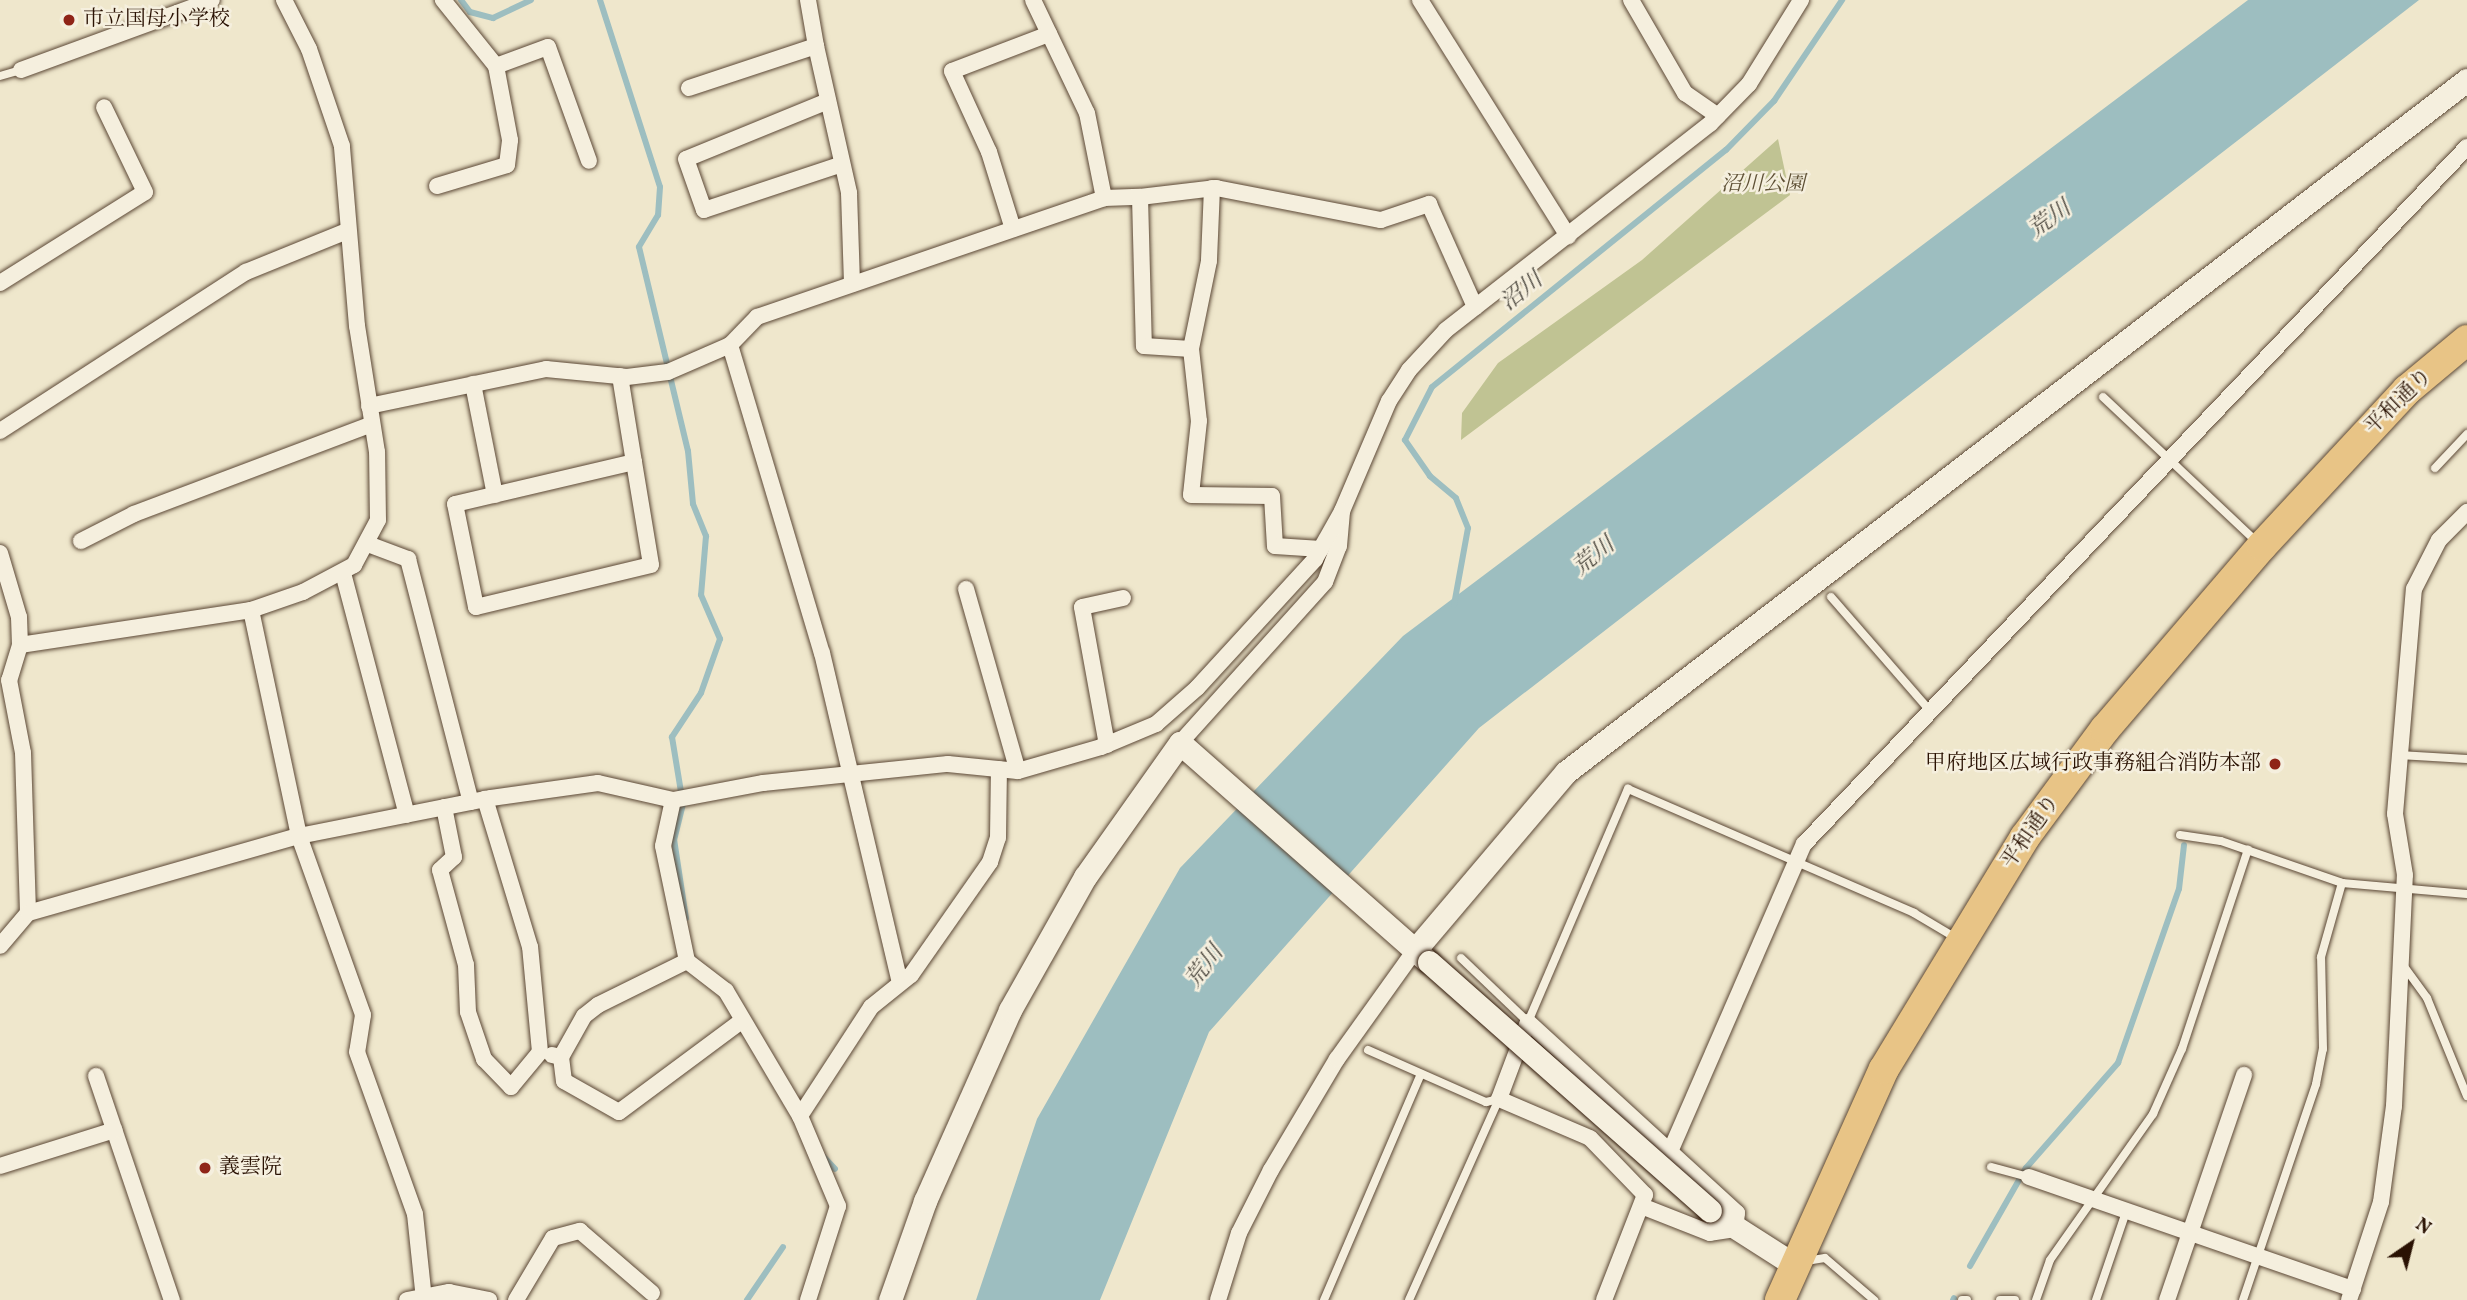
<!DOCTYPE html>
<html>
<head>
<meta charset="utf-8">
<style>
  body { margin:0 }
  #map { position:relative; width:2467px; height:1300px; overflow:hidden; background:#efe7cc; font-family:Vollkorn,"Noto Serif JP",serif }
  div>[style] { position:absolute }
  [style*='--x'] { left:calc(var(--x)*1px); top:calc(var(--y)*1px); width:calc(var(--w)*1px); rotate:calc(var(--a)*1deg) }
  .green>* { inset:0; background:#c0c393 }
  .water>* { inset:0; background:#9dbec0 }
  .stream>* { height:6px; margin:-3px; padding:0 3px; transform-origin:3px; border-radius:3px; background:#9dbec0 }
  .roads { filter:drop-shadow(0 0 2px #5b4735) drop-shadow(0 0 2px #5b4735) }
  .lane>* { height:8px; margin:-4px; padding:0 4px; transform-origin:4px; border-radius:4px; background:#f5efde }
  .street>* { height:16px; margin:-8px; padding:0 8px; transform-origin:8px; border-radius:8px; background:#f5efde }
  .secondary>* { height:23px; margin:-11.5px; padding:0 11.5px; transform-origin:11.5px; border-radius:11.5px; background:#f5efde }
  .highway>* { height:30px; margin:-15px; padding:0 15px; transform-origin:15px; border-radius:15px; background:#e8c486 }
  .bridges { filter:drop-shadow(0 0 2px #2a1203) drop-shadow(0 0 2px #2a1203) }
  .secondary-bridge>* { height:23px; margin:-11.5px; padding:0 11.5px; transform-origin:11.5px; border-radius:11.5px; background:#f5efde }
  .dots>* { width:19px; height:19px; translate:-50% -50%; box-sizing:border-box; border:4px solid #f5efde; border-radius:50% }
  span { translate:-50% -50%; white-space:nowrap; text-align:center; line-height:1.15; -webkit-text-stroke:5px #f5efde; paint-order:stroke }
  .poi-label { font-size:21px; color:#2a1203 }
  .left { translate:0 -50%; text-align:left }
  .right { translate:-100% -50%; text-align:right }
  .park-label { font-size:21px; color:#5e5035; font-style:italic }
  .street-label { font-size:21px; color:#2a1203 }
  .water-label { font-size:23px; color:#524e45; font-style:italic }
  .north { position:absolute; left:2376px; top:1209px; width:70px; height:70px; -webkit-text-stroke:5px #f5efde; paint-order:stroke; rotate:35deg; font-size:19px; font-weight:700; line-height:28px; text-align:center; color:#2a1203 }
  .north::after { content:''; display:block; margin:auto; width:24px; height:32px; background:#2a1203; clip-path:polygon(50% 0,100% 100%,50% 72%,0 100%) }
</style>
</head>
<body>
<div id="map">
  <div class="green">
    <i style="clip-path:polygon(1778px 139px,1790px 195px,1461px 440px,1462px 413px,1498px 363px,1642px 260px)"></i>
  </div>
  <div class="water">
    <i style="clip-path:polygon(2248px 0,2419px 0,1479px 728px,1209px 1032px,1100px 1300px,976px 1300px,1037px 1119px,1180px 868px,1403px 636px)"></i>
  </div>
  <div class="stream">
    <i style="--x:461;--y:0;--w:15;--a:53"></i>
    <i style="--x:470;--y:12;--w:24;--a:15"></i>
    <i style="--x:493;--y:18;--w:42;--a:-25.3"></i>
    <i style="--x:600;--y:0;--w:196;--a:72.2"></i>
    <i style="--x:660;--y:187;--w:28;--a:94"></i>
    <i style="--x:658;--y:215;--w:37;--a:121"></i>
    <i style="--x:639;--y:247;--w:210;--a:76.5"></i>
    <i style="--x:688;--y:451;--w:53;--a:84.6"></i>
    <i style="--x:693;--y:504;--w:35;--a:68"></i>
    <i style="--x:706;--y:536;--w:59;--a:94.8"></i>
    <i style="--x:701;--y:595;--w:48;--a:66.6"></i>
    <i style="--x:720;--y:639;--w:57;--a:109.4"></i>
    <i style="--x:701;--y:693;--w:53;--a:123.4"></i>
    <i style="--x:672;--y:737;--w:68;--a:80.7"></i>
    <i style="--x:683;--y:804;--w:36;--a:104"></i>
    <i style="--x:674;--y:839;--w:80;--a:81.4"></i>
    <i style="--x:1454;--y:605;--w:78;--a:-79.7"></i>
    <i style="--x:1468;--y:528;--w:32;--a:-112"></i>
    <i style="--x:1456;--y:498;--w:34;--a:-140"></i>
    <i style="--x:1430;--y:476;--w:44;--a:-124.8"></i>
    <i style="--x:1405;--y:440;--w:59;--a:-63"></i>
    <i style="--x:1432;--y:387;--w:378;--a:-38.9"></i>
    <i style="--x:1726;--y:150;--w:69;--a:-45.6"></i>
    <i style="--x:1774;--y:101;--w:122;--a:-56"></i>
    <i style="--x:822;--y:1155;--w:19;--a:47"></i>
    <i style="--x:1970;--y:1266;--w:113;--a:-60.3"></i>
    <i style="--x:2026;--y:1168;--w:140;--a:-48.8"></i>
    <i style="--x:2118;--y:1063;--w:184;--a:-70.7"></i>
    <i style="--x:2179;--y:889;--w:44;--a:-83.5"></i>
    <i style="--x:747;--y:1300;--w:64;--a:-55.8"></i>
    <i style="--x:1953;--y:1300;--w:2;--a:-63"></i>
  </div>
  <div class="roads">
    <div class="lane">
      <i style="--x:0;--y:76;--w:22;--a:-16"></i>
      <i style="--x:2103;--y:397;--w:212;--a:43.3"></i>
      <i style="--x:2435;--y:468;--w:47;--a:-46.7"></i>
      <i style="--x:1831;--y:597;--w:151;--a:49"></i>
      <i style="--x:2399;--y:755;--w:68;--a:3.4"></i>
      <i style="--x:2180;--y:835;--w:41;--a:8.3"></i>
      <i style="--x:2221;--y:841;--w:128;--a:19.1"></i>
      <i style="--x:2342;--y:883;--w:125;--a:5"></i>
      <i style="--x:1461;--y:958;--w:93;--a:43.7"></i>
      <i style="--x:1528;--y:1022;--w:254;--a:-66.8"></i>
      <i style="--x:1628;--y:789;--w:312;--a:23.4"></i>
      <i style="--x:1914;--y:913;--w:49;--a:30.8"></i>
      <i style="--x:2403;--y:965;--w:41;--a:54"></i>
      <i style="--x:2427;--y:998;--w:106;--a:67.8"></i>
      <i style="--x:1368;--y:1050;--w:129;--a:23.8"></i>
      <i style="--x:1486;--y:1102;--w:13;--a:-13"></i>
      <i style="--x:1991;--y:1167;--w:39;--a:15"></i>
      <i style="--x:1806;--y:1261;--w:19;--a:-9"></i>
      <i style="--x:1825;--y:1258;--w:65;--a:40.6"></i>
      <i style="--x:1324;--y:1300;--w:246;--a:-66.8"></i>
      <i style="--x:1409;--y:1300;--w:220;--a:-65.9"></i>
      <i style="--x:1962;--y:1300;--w:5;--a:0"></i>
      <i style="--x:2000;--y:1300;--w:15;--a:0"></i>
      <i style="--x:2036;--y:1300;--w:42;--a:-70.7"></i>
      <i style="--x:2050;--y:1260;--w:179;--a:-54.8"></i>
      <i style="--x:2153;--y:1114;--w:71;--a:-66"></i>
      <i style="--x:2182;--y:1049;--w:210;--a:-71.7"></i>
      <i style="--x:2096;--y:1300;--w:93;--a:-71.2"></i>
      <i style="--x:2243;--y:1300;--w:228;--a:-71.3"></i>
      <i style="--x:2316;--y:1084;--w:36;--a:-79"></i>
      <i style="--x:2323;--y:1049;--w:92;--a:-91.2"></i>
      <i style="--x:2321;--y:957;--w:77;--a:-74.2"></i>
    </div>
    <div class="street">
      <i style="--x:1033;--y:0;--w:125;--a:64.5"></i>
      <i style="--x:1087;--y:113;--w:87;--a:78.7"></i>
      <i style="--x:1420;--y:0;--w:279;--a:57.9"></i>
      <i style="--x:1631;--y:0;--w:108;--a:59.9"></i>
      <i style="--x:1685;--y:93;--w:40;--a:34.9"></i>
      <i style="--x:816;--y:46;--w:151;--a:77.3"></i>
      <i style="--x:849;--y:193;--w:91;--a:88.1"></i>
      <i style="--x:496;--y:66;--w:55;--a:-20.1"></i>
      <i style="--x:548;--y:47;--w:121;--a:70.2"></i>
      <i style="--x:21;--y:70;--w:203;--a:-20.1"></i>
      <i style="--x:689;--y:88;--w:134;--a:-18.3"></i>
      <i style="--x:816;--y:46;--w:47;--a:-99.9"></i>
      <i style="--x:828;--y:101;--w:153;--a:157.8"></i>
      <i style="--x:686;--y:159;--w:54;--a:70.6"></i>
      <i style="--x:704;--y:210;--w:145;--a:-18.4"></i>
      <i style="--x:437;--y:186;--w:73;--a:-16.7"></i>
      <i style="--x:507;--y:165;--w:25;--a:-83"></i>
      <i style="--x:510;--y:140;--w:75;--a:-100.7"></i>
      <i style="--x:496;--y:66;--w:85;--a:-128.8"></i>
      <i style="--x:1212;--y:188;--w:73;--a:92.4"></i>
      <i style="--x:1209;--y:261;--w:90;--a:101.6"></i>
      <i style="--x:1191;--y:349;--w:72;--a:83.7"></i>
      <i style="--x:1199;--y:421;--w:74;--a:96.2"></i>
      <i style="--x:1191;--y:495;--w:81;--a:0.7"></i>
      <i style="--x:1272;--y:496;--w:50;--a:86.6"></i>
      <i style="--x:1275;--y:546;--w:46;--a:3.7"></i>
      <i style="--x:1140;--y:197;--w:77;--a:-6.8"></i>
      <i style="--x:1216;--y:188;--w:168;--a:11"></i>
      <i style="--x:1381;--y:220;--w:51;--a:-18.4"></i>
      <i style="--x:1429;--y:204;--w:113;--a:65.9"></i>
      <i style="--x:1013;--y:229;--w:81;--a:-107.3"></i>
      <i style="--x:989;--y:152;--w:89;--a:-114.6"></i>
      <i style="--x:952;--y:71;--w:104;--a:-20.9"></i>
      <i style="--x:0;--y:283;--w:171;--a:-32.1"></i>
      <i style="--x:145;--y:192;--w:94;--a:-115.8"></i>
      <i style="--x:730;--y:345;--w:321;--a:73.4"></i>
      <i style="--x:822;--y:653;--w:335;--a:76.7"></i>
      <i style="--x:620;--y:376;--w:87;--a:80.8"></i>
      <i style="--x:634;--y:462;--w:104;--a:80.6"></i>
      <i style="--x:651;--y:565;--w:180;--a:166.5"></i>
      <i style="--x:476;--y:607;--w:105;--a:-101.5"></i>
      <i style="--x:455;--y:504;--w:184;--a:-13.2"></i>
      <i style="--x:473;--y:384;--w:113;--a:78.8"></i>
      <i style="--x:369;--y:406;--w:181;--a:-11.8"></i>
      <i style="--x:546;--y:369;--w:81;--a:5.6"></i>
      <i style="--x:627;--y:377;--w:41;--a:-7"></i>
      <i style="--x:668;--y:372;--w:68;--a:-23.5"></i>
      <i style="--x:730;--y:345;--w:39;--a:-46"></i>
      <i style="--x:757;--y:317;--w:367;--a:-18.9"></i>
      <i style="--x:1104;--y:198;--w:36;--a:-2"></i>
      <i style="--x:1140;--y:197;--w:149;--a:88.5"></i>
      <i style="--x:1144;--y:346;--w:47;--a:3.7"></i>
      <i style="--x:0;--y:431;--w:293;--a:-32.9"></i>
      <i style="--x:246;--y:272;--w:109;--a:-22.1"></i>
      <i style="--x:81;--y:541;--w:59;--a:-27"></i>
      <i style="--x:134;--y:514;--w:254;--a:-20.7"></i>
      <i style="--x:368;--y:544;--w:43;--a:20.6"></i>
      <i style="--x:408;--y:559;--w:251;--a:75.5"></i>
      <i style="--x:0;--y:553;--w:67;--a:73.5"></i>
      <i style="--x:19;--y:617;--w:28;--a:88"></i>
      <i style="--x:20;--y:645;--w:37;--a:107"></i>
      <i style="--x:9;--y:680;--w:74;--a:79.1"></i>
      <i style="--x:23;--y:753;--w:160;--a:88.2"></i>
      <i style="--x:28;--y:913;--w:43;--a:130.3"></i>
      <i style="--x:343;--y:573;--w:250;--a:75.2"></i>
      <i style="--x:966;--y:589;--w:189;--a:74.1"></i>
      <i style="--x:251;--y:610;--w:231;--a:78"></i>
      <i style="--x:299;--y:836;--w:190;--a:70.3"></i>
      <i style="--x:363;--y:1015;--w:37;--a:99"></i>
      <i style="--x:357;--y:1052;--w:172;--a:70.3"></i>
      <i style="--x:415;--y:1214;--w:86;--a:84"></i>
      <i style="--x:20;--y:645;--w:234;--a:-8.6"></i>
      <i style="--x:251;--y:610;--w:55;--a:-19.1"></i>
      <i style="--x:303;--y:592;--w:58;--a:-27.9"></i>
      <i style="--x:354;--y:565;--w:51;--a:-61.9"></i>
      <i style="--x:378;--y:520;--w:68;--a:-90.8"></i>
      <i style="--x:377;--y:452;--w:128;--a:-99"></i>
      <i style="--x:357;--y:326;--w:181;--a:-94.8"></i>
      <i style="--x:342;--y:146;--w:102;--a:-108.8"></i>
      <i style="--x:309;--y:49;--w:55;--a:-117"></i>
      <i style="--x:1180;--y:743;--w:217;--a:-48"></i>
      <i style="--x:1325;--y:582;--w:39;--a:-69"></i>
      <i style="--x:1339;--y:546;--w:35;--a:-85"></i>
      <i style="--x:1342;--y:511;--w:120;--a:-66.9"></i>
      <i style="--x:1389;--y:401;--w:37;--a:-57"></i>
      <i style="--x:1409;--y:370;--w:54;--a:-47.2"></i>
      <i style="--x:1446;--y:330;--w:335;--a:-38"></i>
      <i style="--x:1710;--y:124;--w:56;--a:-45.7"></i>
      <i style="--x:1749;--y:84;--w:99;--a:-58.2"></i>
      <i style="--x:1107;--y:745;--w:140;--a:-100.3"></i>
      <i style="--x:1082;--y:607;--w:42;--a:-12.4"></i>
      <i style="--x:673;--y:800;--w:47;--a:102.3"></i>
      <i style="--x:663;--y:846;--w:117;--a:78.2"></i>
      <i style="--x:687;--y:961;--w:49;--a:37.6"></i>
      <i style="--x:726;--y:991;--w:145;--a:59.4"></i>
      <i style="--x:800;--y:1116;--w:98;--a:67.1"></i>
      <i style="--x:838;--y:1206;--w:99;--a:107.7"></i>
      <i style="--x:444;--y:807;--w:51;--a:78.7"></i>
      <i style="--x:454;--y:857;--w:19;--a:137"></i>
      <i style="--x:440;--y:870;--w:98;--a:74.7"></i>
      <i style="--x:466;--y:965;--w:47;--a:87.6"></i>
      <i style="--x:468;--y:1012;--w:50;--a:71.2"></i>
      <i style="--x:484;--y:1059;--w:39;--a:46"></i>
      <i style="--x:511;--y:1087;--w:45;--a:-50.4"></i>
      <i style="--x:540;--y:1052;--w:105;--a:-95.4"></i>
      <i style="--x:530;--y:947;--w:155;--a:-106.9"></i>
      <i style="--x:28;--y:913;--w:282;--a:-15.9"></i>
      <i style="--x:299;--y:836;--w:196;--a:-11.2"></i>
      <i style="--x:491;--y:798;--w:108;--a:-8"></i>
      <i style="--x:598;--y:783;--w:77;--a:12.8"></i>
      <i style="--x:673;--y:800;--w:92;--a:-10.7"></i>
      <i style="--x:763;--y:783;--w:186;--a:-5.9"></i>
      <i style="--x:948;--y:764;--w:70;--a:5.7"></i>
      <i style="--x:1018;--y:771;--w:86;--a:-16.1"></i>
      <i style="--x:1101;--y:747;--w:60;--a:-22.7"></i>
      <i style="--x:1156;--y:724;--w:55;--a:-41.3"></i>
      <i style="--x:1197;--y:688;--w:175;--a:-47.5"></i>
      <i style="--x:1315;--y:559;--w:55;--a:-60.6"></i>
      <i style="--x:552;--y:1055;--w:9;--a:13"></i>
      <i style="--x:561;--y:1057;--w:47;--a:-60.7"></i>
      <i style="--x:584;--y:1016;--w:18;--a:-38"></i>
      <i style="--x:598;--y:1005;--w:99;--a:-26.3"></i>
      <i style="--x:561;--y:1057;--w:24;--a:83"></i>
      <i style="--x:564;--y:1081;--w:63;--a:29.4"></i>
      <i style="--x:619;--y:1112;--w:154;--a:-36.6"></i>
      <i style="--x:96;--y:1076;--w:237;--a:71.3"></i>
      <i style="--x:800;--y:1116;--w:130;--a:-56.9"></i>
      <i style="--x:871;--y:1007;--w:51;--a:-38.7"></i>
      <i style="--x:911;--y:975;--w:138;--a:-55"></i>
      <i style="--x:990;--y:862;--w:25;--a:-72"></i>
      <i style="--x:998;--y:838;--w:69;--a:-89.2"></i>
      <i style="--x:1669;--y:1154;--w:338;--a:-66.5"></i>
      <i style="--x:1804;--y:844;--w:962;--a:-46.43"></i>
      <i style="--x:0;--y:1166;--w:120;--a:-17.5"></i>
      <i style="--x:2029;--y:1177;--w:343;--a:19.1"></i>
      <i style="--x:407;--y:1300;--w:43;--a:-10.8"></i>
      <i style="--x:449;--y:1292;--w:41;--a:11.3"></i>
      <i style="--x:516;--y:1300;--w:72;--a:-59.2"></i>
      <i style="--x:553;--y:1238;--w:28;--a:-15"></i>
      <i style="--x:580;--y:1231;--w:95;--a:40.7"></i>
      <i style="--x:1218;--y:1300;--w:70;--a:-72.6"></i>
      <i style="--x:1239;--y:1233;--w:71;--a:-63.1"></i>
      <i style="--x:1271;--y:1170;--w:129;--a:-59.3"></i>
      <i style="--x:1337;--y:1059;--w:134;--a:-54.4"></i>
      <i style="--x:1604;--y:1300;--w:113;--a:-68.7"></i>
      <i style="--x:1645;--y:1195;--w:79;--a:-134"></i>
      <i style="--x:1590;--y:1138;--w:99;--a:-156.8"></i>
      <i style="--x:1499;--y:1099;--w:82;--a:-69.4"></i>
      <i style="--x:1528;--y:1022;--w:283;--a:42.4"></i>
      <i style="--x:1737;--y:1213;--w:16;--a:97"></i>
      <i style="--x:1735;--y:1229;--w:25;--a:171"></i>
      <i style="--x:1710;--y:1233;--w:71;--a:-158.5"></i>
      <i style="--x:2167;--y:1300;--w:238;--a:-71.1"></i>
      <i style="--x:2349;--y:1300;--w:103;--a:-71.9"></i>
      <i style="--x:2381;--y:1202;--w:97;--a:-82.3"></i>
      <i style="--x:2394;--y:1106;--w:231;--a:-87.3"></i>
      <i style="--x:2405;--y:875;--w:62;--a:-99.3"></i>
      <i style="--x:2395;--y:814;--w:226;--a:-85.2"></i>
      <i style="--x:2414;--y:589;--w:55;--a:-63"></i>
      <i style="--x:2439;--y:540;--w:40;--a:-45"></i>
    </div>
    <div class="secondary">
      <i style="--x:1415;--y:950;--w:233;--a:-49.7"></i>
      <i style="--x:1566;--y:772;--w:1136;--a:-37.53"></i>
      <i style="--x:1710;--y:1211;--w:98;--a:32.6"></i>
      <i style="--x:890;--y:1300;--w:105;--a:-70.5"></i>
      <i style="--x:925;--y:1201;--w:209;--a:-66"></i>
      <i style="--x:1010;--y:1010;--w:153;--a:-60.6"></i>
      <i style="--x:1085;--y:877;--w:164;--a:-54.7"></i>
      <i style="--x:1180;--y:743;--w:328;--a:41.4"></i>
    </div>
    <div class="highway">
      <i style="--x:1780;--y:1300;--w:253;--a:-65.8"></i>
      <i style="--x:1884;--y:1069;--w:271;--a:-58.7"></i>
      <i style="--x:2025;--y:837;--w:134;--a:-53.5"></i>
      <i style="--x:2105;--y:729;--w:241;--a:-49.4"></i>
      <i style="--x:2262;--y:546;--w:213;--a:-47.1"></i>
      <i style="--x:2407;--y:390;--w:78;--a:-39.8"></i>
    </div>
  </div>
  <div class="bridges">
    <div class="secondary-bridge">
      <i style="--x:1429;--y:962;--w:375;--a:41.5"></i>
    </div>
  </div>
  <div class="dots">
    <i style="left:69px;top:20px;background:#8f2418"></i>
    <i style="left:2275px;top:764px;background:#8f2418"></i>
    <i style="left:205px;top:1168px;background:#8f2418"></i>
  </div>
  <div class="poi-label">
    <span class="left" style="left:83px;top:20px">市立国母小学校</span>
    <span class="right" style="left:2261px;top:764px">甲府地区広域行政事務組合消防本部</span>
    <span class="left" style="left:219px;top:1168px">義雲院</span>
  </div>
  <div class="park-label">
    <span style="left:1763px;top:185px">沼川公園</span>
  </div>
  <div class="street-label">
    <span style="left:2399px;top:402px;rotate:-44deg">平和通り</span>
    <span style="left:2031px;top:832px;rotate:-55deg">平和通り</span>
  </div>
  <div class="water-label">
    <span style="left:2050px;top:220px;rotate:-36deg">荒川</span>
    <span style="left:1522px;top:292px;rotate:-39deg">沼川</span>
    <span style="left:1594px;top:557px;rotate:-39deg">荒川</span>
    <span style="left:1205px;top:967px;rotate:-53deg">荒川</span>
  </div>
  <div class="north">N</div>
</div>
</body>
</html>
